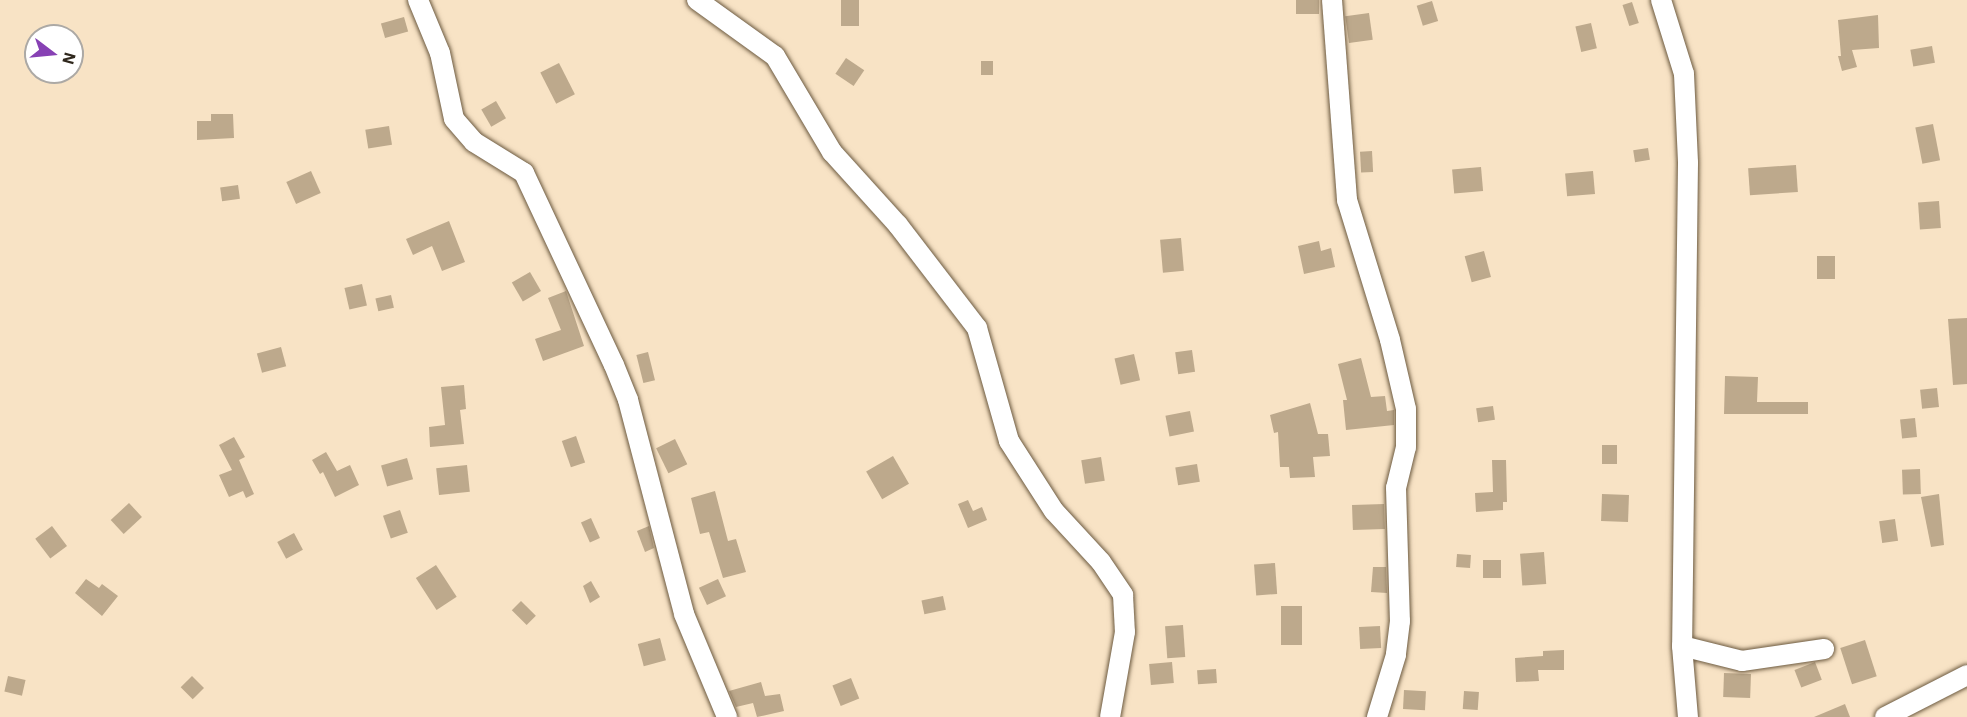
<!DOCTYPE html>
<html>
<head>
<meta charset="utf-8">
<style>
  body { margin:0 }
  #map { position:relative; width:1967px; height:717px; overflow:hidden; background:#f8e3c5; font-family:"IBM Plex Sans",sans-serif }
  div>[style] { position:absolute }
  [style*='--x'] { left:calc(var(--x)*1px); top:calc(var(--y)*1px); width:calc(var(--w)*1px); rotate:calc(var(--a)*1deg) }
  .building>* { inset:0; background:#bda98c; transform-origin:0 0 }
  .roads { filter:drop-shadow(0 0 2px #6c5a40) drop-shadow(0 0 2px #6c5a40) }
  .minor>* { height:20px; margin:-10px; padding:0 10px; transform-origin:10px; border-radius:10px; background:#fff }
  span { translate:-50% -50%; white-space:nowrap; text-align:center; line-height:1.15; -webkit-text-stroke:6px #fff; paint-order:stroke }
  .north { position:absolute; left:24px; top:24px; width:60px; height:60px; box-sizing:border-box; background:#fff; border:2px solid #aca9a5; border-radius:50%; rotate:106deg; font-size:16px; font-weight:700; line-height:24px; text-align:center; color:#30281d }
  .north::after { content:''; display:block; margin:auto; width:21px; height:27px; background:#8741b4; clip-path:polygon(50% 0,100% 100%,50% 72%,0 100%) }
</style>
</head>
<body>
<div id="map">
  <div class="building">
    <i style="left:841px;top:0;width:18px;height:26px"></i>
    <i style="left:1296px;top:0;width:23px;height:14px"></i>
    <i style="left:1432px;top:1px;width:21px;height:16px;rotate:73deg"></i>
    <i style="left:1632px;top:2px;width:22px;height:10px;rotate:72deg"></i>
    <i style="left:1369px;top:13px;width:27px;height:24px;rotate:82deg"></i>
    <i style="clip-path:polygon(1878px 15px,1879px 48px,1852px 50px,1857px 67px,1842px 71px,1838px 56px,1841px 56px,1838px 20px)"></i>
    <i style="left:404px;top:17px;width:15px;height:24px;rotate:74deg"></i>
    <i style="left:1591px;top:23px;width:26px;height:16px;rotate:77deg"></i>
    <i style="left:1932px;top:46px;width:17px;height:22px;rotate:80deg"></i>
    <i style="left:846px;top:58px;width:22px;height:19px;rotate:34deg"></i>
    <i style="left:981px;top:61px;width:12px;height:14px"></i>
    <i style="left:559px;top:63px;width:35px;height:21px;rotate:63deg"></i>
    <i style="left:496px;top:101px;width:20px;height:17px;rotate:60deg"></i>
    <i style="clip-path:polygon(211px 114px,233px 114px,234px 138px,197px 140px,197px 121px,211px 121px)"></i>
    <i style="left:1933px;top:124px;width:37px;height:18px;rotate:79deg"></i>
    <i style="left:389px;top:126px;width:19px;height:24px;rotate:81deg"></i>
    <i style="left:1648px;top:148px;width:12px;height:15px;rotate:81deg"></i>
    <i style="left:1372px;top:151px;width:21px;height:12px;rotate:87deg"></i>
    <i style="left:1796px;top:165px;width:27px;height:48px;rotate:86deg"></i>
    <i style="left:1481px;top:167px;width:24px;height:29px;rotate:85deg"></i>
    <i style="left:311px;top:171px;width:24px;height:27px;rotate:66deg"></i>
    <i style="left:1593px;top:171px;width:23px;height:28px;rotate:85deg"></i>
    <i style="left:238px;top:185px;width:14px;height:18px;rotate:82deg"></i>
    <i style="left:1939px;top:201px;width:27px;height:21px;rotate:86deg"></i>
    <i style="clip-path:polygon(449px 221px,465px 262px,442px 271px,432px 246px,413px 255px,406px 239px)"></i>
    <i style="left:1181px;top:238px;width:33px;height:21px;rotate:85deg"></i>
    <i style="clip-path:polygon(1319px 241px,1321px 251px,1331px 248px,1335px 267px,1304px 274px,1298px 246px)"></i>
    <i style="left:1484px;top:251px;width:27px;height:20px;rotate:75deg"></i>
    <i style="left:1835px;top:256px;width:23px;height:18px;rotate:90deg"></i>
    <i style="left:530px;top:272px;width:22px;height:21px;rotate:60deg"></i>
    <i style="left:362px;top:284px;width:22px;height:18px;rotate:77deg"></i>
    <i style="clip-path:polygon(566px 291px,584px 346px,543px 361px,535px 339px,561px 330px,548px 298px)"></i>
    <i style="left:391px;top:295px;width:13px;height:16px;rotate:77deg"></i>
    <i style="clip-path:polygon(1967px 318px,1967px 384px,1953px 385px,1948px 319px)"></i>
    <i style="left:281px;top:347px;width:20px;height:25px;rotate:75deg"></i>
    <i style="left:1192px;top:350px;width:22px;height:17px;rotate:82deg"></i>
    <i style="left:648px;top:352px;width:29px;height:12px;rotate:76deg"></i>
    <i style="left:1134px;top:354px;width:27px;height:20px;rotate:77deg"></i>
    <i style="clip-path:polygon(1361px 358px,1371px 397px,1385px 396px,1387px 411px,1394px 410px,1394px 425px,1346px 430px,1343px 400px,1347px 400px,1338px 364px)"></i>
    <i style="clip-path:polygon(1725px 376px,1758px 377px,1757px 402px,1808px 402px,1808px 414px,1724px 414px)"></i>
    <i style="clip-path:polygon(464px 385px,466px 409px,460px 410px,464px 444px,430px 447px,429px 427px,445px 425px,441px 387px)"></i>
    <i style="left:1937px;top:388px;width:19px;height:17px;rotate:84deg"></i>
    <i style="clip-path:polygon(1310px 403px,1318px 434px,1328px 434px,1330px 456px,1313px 457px,1315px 477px,1290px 478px,1289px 467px,1280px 467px,1278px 432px,1274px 433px,1270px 415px)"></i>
    <i style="left:1493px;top:406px;width:14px;height:17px;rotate:82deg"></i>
    <i style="left:1190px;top:411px;width:21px;height:25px;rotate:79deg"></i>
    <i style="left:1915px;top:418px;width:19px;height:15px;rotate:84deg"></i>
    <i style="left:576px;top:436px;width:28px;height:15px;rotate:71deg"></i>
    <i style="clip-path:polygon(234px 437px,245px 457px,239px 460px,254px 494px,246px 498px,243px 491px,229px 497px,219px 475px,232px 470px,219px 445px)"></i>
    <i style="left:675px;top:439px;width:28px;height:21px;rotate:64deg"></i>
    <i style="left:1602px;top:445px;width:15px;height:19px"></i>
    <i style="clip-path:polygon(326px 452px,337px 471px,350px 465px,359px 485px,335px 497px,323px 472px,320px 474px,312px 460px)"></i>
    <i style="left:893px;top:456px;width:32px;height:31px;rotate:60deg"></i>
    <i style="left:1101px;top:457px;width:24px;height:20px;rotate:81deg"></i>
    <i style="left:407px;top:458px;width:22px;height:27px;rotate:74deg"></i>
    <i style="clip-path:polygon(1492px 460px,1506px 460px,1507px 502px,1503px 502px,1503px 510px,1476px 512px,1475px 493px,1493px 492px)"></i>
    <i style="left:1197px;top:464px;width:18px;height:22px;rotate:81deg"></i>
    <i style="left:467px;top:465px;width:27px;height:31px;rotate:84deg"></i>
    <i style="left:1920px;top:469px;width:25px;height:18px;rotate:88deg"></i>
    <i style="clip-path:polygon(715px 491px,728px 541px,736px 539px,746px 572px,723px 578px,709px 532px,700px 534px,691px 498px)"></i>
    <i style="left:1602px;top:494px;width:27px;height:27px;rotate:2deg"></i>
    <i style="clip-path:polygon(1939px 494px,1944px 545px,1931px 547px,1921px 497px)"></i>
    <i style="clip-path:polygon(968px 500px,973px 511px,982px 507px,987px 520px,968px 528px,958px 504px)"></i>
    <i style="left:129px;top:503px;width:19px;height:25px;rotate:47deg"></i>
    <i style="left:1384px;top:504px;width:25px;height:32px;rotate:88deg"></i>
    <i style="left:400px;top:510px;width:24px;height:18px;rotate:71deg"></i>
    <i style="left:591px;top:518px;width:22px;height:11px;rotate:66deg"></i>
    <i style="left:1895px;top:519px;width:22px;height:16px;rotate:82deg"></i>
    <i style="left:52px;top:526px;width:25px;height:21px;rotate:53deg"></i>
    <i style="clip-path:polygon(649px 526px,654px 548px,645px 552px,637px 531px)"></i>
    <i style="left:294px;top:533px;width:19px;height:19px;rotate:62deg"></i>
    <i style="left:1544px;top:552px;width:32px;height:24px;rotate:86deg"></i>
    <i style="left:1457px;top:554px;width:14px;height:13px;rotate:4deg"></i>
    <i style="left:1483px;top:560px;width:18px;height:18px"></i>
    <i style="left:1275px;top:563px;width:31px;height:21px;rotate:86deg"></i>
    <i style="left:436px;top:565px;width:38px;height:24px;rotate:57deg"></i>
    <i style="clip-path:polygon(1373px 567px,1386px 567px,1387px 593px,1371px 592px)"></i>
    <i style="clip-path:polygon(86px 579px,99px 588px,102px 584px,118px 596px,102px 616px,75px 593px)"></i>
    <i style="left:718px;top:579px;width:19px;height:21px;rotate:65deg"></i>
    <i style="clip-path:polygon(591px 581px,600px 597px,590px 603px,583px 586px)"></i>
    <i style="left:943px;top:596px;width:14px;height:22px;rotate:78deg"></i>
    <i style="left:521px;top:601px;width:21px;height:13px;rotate:45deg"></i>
    <i style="left:1281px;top:606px;width:21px;height:39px"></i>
    <i style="left:1183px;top:625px;width:32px;height:18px;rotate:86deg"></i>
    <i style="left:1380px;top:626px;width:22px;height:21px;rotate:87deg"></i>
    <i style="left:660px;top:638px;width:23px;height:23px;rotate:75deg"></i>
    <i style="left:1865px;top:640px;width:38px;height:26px;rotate:72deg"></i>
    <i style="clip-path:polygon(1564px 650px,1564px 670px,1538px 670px,1539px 681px,1516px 682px,1515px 658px,1543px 656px,1543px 651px)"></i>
    <i style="left:1172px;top:662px;width:21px;height:23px;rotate:85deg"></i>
    <i style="left:1815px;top:662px;width:19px;height:22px;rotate:69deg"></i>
    <i style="left:1216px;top:669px;width:14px;height:19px;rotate:86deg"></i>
    <i style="left:1724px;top:673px;width:27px;height:24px;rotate:2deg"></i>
    <i style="left:8px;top:676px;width:18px;height:16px;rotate:13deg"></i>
    <i style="left:192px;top:676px;width:17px;height:16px;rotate:45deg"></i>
    <i style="left:851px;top:678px;width:22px;height:20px;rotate:68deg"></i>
    <i style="clip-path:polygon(761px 682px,765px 696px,780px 694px,784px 711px,757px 717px,753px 703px,736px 707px,729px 691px)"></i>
    <i style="left:1404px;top:690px;width:22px;height:19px;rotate:3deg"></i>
    <i style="left:1464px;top:691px;width:15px;height:18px;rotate:4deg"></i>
    <i style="clip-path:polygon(1845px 704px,1850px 717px,1814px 717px)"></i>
  </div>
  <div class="roads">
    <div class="minor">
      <i style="--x:418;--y:0;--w:57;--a:67.5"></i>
      <i style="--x:440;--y:53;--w:67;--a:78"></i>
      <i style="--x:454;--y:119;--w:30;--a:49"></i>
      <i style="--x:474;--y:142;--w:59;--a:31.8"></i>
      <i style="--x:524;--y:173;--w:212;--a:64.9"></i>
      <i style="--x:614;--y:365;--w:38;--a:68"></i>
      <i style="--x:628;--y:400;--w:221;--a:75.3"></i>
      <i style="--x:684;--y:614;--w:112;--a:67.3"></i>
      <i style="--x:697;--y:0;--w:96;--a:35.7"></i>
      <i style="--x:775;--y:56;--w:112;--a:59.3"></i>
      <i style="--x:832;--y:152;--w:98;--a:47.9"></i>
      <i style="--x:898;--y:225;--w:130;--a:52.5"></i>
      <i style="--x:977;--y:328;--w:117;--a:74.2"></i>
      <i style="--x:1009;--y:441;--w:83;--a:57.3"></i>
      <i style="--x:1054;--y:511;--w:69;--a:47.3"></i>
      <i style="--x:1101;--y:562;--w:40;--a:56"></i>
      <i style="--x:1123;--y:595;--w:37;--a:87"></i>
      <i style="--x:1125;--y:632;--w:86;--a:100"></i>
      <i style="--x:1332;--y:0;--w:201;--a:85.7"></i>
      <i style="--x:1347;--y:200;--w:146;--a:72.9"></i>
      <i style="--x:1390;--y:340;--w:71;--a:76.9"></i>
      <i style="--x:1406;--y:409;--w:38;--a:90"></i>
      <i style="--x:1406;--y:447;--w:42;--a:103.7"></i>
      <i style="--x:1396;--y:488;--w:133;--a:88.3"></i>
      <i style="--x:1400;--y:621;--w:34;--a:97"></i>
      <i style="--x:1396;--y:655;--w:65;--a:107"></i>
      <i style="--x:1661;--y:0;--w:77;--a:72.7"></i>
      <i style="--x:1684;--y:74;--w:89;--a:87.4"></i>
      <i style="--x:1688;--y:163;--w:483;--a:90.7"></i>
      <i style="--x:1682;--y:646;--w:71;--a:85.2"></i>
      <i style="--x:1682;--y:646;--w:62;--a:14"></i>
      <i style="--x:1742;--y:661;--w:83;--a:-8.3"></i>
      <i style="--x:1885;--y:717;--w:92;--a:-27.1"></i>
    </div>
  </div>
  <div class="north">N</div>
</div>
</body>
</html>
